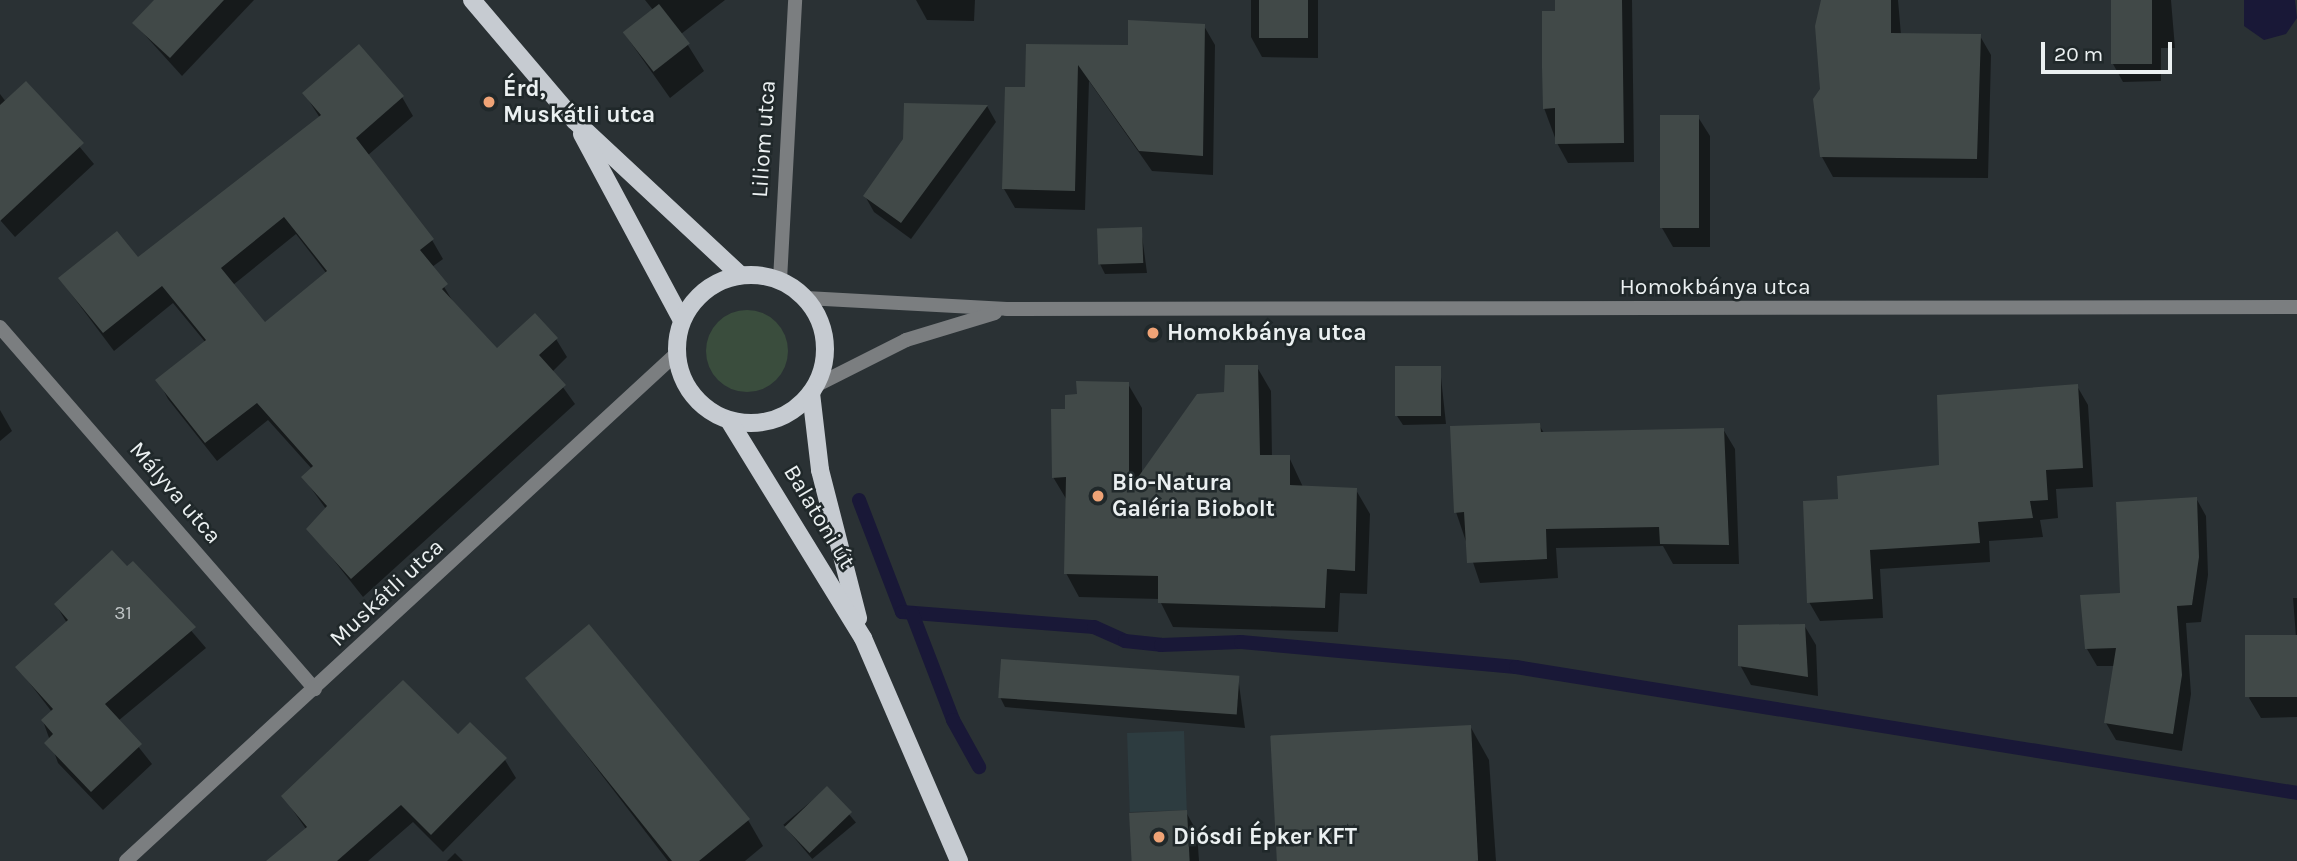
<!DOCTYPE html>
<html>
<head>
<meta charset="utf-8">
<style>
  body { margin:0 }
  #map { position:relative; width:2297px; height:861px; overflow:hidden; background:#2a3134; font-family:Karla,sans-serif }
  div>[style] { position:absolute }
  [style*='--x'] { left:calc(var(--x)*1px); top:calc(var(--y)*1px); width:calc(var(--w)*1px); rotate:calc(var(--a)*1deg) }
  .built>* { inset:0; background:#2d3c40; transform-origin:0 0 }
  .green>* { inset:0; background:#3a4d3d }
  .round { border-radius:50% }
  .water>* { inset:0; background:#191837 }
  .shadow>* { inset:0; background:#0007; transform-origin:0 0 }
  .stream>* { height:14px; margin:-7px; padding:0 7px; transform-origin:7px; border-radius:7px; background:#191837 }
  .building>* { inset:0; background:#414948; transform-origin:0 0 }
  .minor>* { height:14px; margin:-7px; padding:0 7px; transform-origin:7px; border-radius:7px; background:#7b7e80 }
  .tertiary>* { height:14px; margin:-7px; padding:0 7px; transform-origin:7px; border-radius:7px; background:#7b7e80 }
  .primary>* { height:18px; margin:-9px; padding:0 9px; transform-origin:9px; border-radius:9px; background:#c6cbd1 }
  .primary>.ring { margin:-9px; padding:0; box-sizing:content-box; background:none; border:18px solid #c6cbd1; border-radius:50% }
  .dots>* { width:19px; height:19px; translate:-50% -50%; box-sizing:border-box; border:4px solid #20282a; border-radius:50% }
  span { translate:-50% -50%; white-space:nowrap; text-align:center; line-height:1.15; -webkit-text-stroke:5px #20282a; paint-order:stroke }
  .number-label { font-size:19px; color:#c0c6c7 }
  .number-label span { -webkit-text-stroke-width:0 }
  .poi-label { font-size:23px; color:#ebf0f1; font-weight:700 }
  .left { translate:0 -50%; text-align:left }
  .street-label { font-size:23px; color:#ebf0f1 }
  .scale { position:absolute; left:2041px; top:42px; width:131px; height:32px; box-sizing:border-box; border:4px solid #ebf0f1; border-top:0; padding-left:9px; font-size:21px; line-height:24px; white-space:nowrap; color:#ebf0f1; -webkit-text-stroke:5px #20282a; paint-order:stroke }
</style>
</head>
<body>
<div id="map">
  <div class="built">
    <i style="left:1184px;top:731px;width:79px;height:57px;rotate:88deg"></i>
  </div>
  <div class="green">
    <i class="round" style="left:706px;top:310px;width:82px;height:82px"></i>
  </div>
  <div class="water">
    <i style="clip-path:polygon(2244px 0,2295px 0,2297px 18px,2286px 34px,2264px 40px,2244px 26px)"></i>
  </div>
  <div class="shadow">
    <i style="clip-path:polygon(156px 0,254px 0,182px 76px,134px 23px)"></i>
    <i style="clip-path:polygon(645px 0,725px 0,681px 34px,704px 71px,670px 98px,624px 33px,653px 10px)"></i>
    <i style="clip-path:polygon(916px 0,975px 0,974px 21px,927px 20px)"></i>
    <i style="clip-path:polygon(1251px 0,1318px 0,1318px 58px,1262px 57px,1251px 37px)"></i>
    <i style="clip-path:polygon(1557px 0,1632px 0,1634px 162px,1568px 163px,1557px 143px,1544px 108px)"></i>
    <i style="clip-path:polygon(1821px 0,1898px 0,1901px 35px,1980px 36px,1991px 55px,1988px 178px,1833px 177px,1822px 157px)"></i>
    <i style="clip-path:polygon(2112px 0,2171px 0,2175px 48px,2161px 48px,2161px 81px,2123px 82px,2113px 64px)"></i>
    <i style="clip-path:polygon(1204px 26px,1215px 45px,1213px 175px,1152px 171px,1089px 81px,1085px 210px,1015px 208px,1004px 189px,1026px 89px,1027px 46px,1129px 47px)"></i>
    <i style="clip-path:polygon(26px 83px,94px 164px,15px 237px,0 220px,0 94px,6px 102px)"></i>
    <i style="clip-path:polygon(evenodd,304px 93px,402px 97px,413px 116px,367px 156px,432px 240px,443px 259px,432px 267px,455px 305px,497px 350px,556px 339px,567px 357px,552px 372px,575px 404px,363px 597px,309px 529px,326px 509px,303px 477px,312px 469px,268px 420px,217px 461px,168px 399px,158px 380px,206px 343px,173px 303px,114px 351px,60px 279px,138px 259px,320px 118px,304px 93px,296px 234px,327px 274px,265px 325px,233px 285px,296px 234px)"></i>
    <i style="clip-path:polygon(987px 106px,996px 122px,911px 239px,874px 212px,865px 196px)"></i>
    <i style="clip-path:polygon(1698px 117px,1710px 136px,1710px 247px,1673px 247px,1662px 228px)"></i>
    <i style="clip-path:polygon(1141px 228px,1147px 273px,1105px 274px,1100px 264px)"></i>
    <i style="clip-path:polygon(1257px 367px,1271px 391px,1272px 457px,1289px 457px,1303px 487px,1356px 490px,1370px 514px,1367px 594px,1340px 593px,1338px 632px,1173px 627px,1159px 599px,1079px 597px,1066px 573px,1068px 502px,1053px 477px,1067px 411px,1128px 384px,1142px 408px,1142px 475px)"></i>
    <i style="clip-path:polygon(1440px 368px,1446px 424px,1403px 425px,1397px 416px)"></i>
    <i style="clip-path:polygon(2077px 386px,2088px 405px,2093px 487px,2056px 489px,2058px 518px,2040px 520px,2043px 537px,1989px 541px,1990px 562px,1880px 569px,1883px 618px,1820px 621px,1809px 602px,1840px 500px,1941px 467px)"></i>
    <i style="clip-path:polygon(0 410px,12px 431px,0 441px)"></i>
    <i style="clip-path:polygon(1539px 425px,1544px 433px,1723px 429px,1735px 449px,1739px 564px,1673px 564px,1663px 546px,1556px 548px,1558px 578px,1480px 583px,1456px 512px)"></i>
    <i style="clip-path:polygon(2196px 498px,2206px 516px,2208px 575px,2201px 622px,2186px 623px,2191px 694px,2182px 751px,2116px 740px,2106px 723px,2115px 666px,2097px 666px,2087px 649px,2082px 596px,2122px 595px)"></i>
    <i style="clip-path:polygon(133px 563px,206px 648px,118px 721px,152px 764px,103px 810px,58px 763px,43px 721px,52px 712px,18px 668px,67px 623px,56px 605px)"></i>
    <i style="clip-path:polygon(2293px 598px,2297px 598px,2297px 717px,2261px 718px,2249px 698px,2296px 637px)"></i>
    <i style="clip-path:polygon(1804px 625px,1816px 645px,1818px 696px,1751px 685px,1740px 665px)"></i>
    <i style="clip-path:polygon(1238px 677px,1245px 728px,1005px 707px,1000px 697px)"></i>
    <i style="clip-path:polygon(527px 678px,748px 820px,763px 846px,745px 861px,668px 861px)"></i>
    <i style="clip-path:polygon(1470px 726px,1489px 760px,1496px 861px,1279px 861px)"></i>
    <i style="clip-path:polygon(458px 737px,505px 760px,516px 778px,443px 852px,413px 822px,368px 861px,269px 861px,306px 829px,283px 796px)"></i>
    <i style="left:827px;top:788px;width:45px;height:57px;rotate:50deg"></i>
    <i style="clip-path:polygon(1186px 812px,1197px 832px,1199px 861px,1133px 861px)"></i>
    <i style="clip-path:polygon(455px 853px,463px 861px,447px 861px)"></i>
  </div>
  <div class="stream">
    <i style="--x:859;--y:500;--w:120;--a:69"></i>
    <i style="--x:902;--y:612;--w:193;--a:4.5"></i>
    <i style="--x:1094;--y:627;--w:34;--a:24"></i>
    <i style="--x:1125;--y:641;--w:36;--a:6"></i>
    <i style="--x:1161;--y:645;--w:80;--a:-2.1"></i>
    <i style="--x:1241;--y:642;--w:276;--a:5.2"></i>
    <i style="--x:1516;--y:667;--w:791;--a:9.16"></i>
    <i style="--x:912;--y:613;--w:115;--a:69"></i>
    <i style="--x:953;--y:720;--w:54;--a:61"></i>
  </div>
  <div class="building">
    <i style="clip-path:polygon(154px 0,224px 0,170px 58px,132px 23px)"></i>
    <i style="left:1259px;top:0;width:49px;height:38px"></i>
    <i style="clip-path:polygon(1555px 0,1622px 0,1624px 143px,1555px 144px,1555px 108px,1543px 109px,1542px 67px,1542px 11px,1555px 11px)"></i>
    <i style="clip-path:polygon(1821px 0,1891px 0,1891px 33px,1981px 34px,1977px 159px,1820px 157px,1813px 99px,1820px 89px,1815px 26px)"></i>
    <i style="left:2111px;top:0;width:41px;height:64px"></i>
    <i style="left:659px;top:4px;width:50px;height:46px;rotate:52deg"></i>
    <i style="clip-path:polygon(1128px 20px,1205px 24px,1203px 156px,1139px 151px,1078px 65px,1075px 191px,1002px 189px,1005px 87px,1025px 87px,1026px 44px,1128px 45px)"></i>
    <i style="clip-path:polygon(evenodd,359px 44px,404px 96px,356px 138px,434px 239px,420px 250px,448px 284px,442px 289px,497px 348px,535px 313px,558px 338px,539px 355px,566px 385px,351px 579px,306px 529px,327px 506px,301px 477px,313px 466px,257px 403px,205px 443px,155px 380px,206px 340px,162px 286px,103px 333px,58px 278px,117px 231px,138px 257px,321px 115px,302px 93px,359px 44px,284px 217px,327px 271px,265px 322px,221px 268px,284px 217px)"></i>
    <i style="clip-path:polygon(26px 81px,84px 143px,0 221px,0 105px)"></i>
    <i style="clip-path:polygon(904px 103px,988px 105px,901px 223px,863px 196px,903px 139px)"></i>
    <i style="left:1660px;top:115px;width:39px;height:113px"></i>
    <i style="left:1142px;top:227px;width:36px;height:45px;rotate:88deg"></i>
    <i style="clip-path:polygon(1225px 365px,1258px 365px,1260px 455px,1290px 455px,1290px 485px,1357px 488px,1355px 571px,1327px 569px,1325px 608px,1158px 603px,1158px 576px,1064px 574px,1066px 477px,1052px 478px,1051px 409px,1065px 409px,1065px 395px,1077px 394px,1076px 381px,1129px 382px,1129px 490px,1197px 394px,1224px 392px)"></i>
    <i style="left:1395px;top:366px;width:46px;height:50px"></i>
    <i style="clip-path:polygon(2078px 384px,2083px 468px,2046px 470px,2048px 500px,2030px 501px,2033px 518px,1978px 522px,1980px 543px,1870px 550px,1873px 599px,1807px 603px,1803px 501px,1838px 499px,1837px 476px,1939px 465px,1937px 395px)"></i>
    <i style="clip-path:polygon(1540px 423px,1541px 432px,1724px 428px,1729px 545px,1660px 544px,1659px 527px,1546px 529px,1547px 559px,1467px 563px,1464px 512px,1454px 513px,1450px 426px)"></i>
    <i style="clip-path:polygon(2197px 497px,2199px 557px,2192px 605px,2177px 606px,2182px 675px,2173px 734px,2104px 723px,2116px 648px,2085px 649px,2080px 595px,2120px 593px,2116px 502px)"></i>
    <i style="clip-path:polygon(112px 550px,127px 566px,133px 561px,196px 627px,105px 704px,142px 744px,91px 792px,44px 743px,53px 734px,41px 720px,53px 709px,15px 667px,68px 620px,54px 604px)"></i>
    <i style="clip-path:polygon(589px 624px,750px 819px,699px 861px,672px 861px,525px 678px)"></i>
    <i style="clip-path:polygon(1805px 624px,1808px 677px,1738px 666px,1738px 625px)"></i>
    <i style="left:2297px;top:635px;width:62px;height:52px;rotate:90deg"></i>
    <i style="left:1001px;top:659px;width:239px;height:39px;rotate:4deg"></i>
    <i style="clip-path:polygon(403px 680px,458px 734px,470px 722px,507px 758px,431px 835px,401px 805px,337px 861px,266px 861px,307px 827px,281px 796px)"></i>
    <i style="left:1471px;top:725px;width:136px;height:201px;rotate:87deg"></i>
    <i style="left:827px;top:786px;width:36px;height:59px;rotate:46deg"></i>
    <i style="left:1187px;top:810px;width:51px;height:58px;rotate:87deg"></i>
  </div>
  <div class="minor">
    <i style="--x:780;--y:280;--w:280;--a:-86.9"></i>
    <i style="--x:0;--y:327;--w:480;--a:49"></i>
    <i style="--x:126;--y:861;--w:747;--a:-42.67"></i>
  </div>
  <div class="tertiary">
    <i style="--x:806;--y:298;--w:201;--a:3.1"></i>
    <i style="--x:1007;--y:309;--w:1290;--a:-0.09"></i>
    <i style="--x:817;--y:385;--w:100;--a:-26.8"></i>
    <i style="--x:906;--y:340;--w:93;--a:-16.9"></i>
  </div>
  <div class="primary">
    <i style="--x:472;--y:0;--w:159;--a:49.6"></i>
    <i style="--x:575;--y:121;--w:226;--a:43"></i>
    <i style="--x:582;--y:134;--w:210;--a:61.8"></i>
    <i class="ring" style="left:677px;top:275px;width:130px;height:130px"></i>
    <i style="--x:811;--y:393;--w:78;--a:83.3"></i>
    <i style="--x:820;--y:470;--w:153;--a:75.6"></i>
    <i style="--x:730;--y:422;--w:254;--a:58.4"></i>
    <i style="--x:863;--y:638;--w:243;--a:66.7"></i>
  </div>
  <div class="dots">
    <i style="left:489px;top:102px;background:#efa376"></i>
    <i style="left:1153px;top:333px;background:#efa376"></i>
    <i style="left:1098px;top:496px;background:#efa376"></i>
    <i style="left:1159px;top:837px;background:#efa376"></i>
  </div>
  <div class="number-label">
    <span style="left:123px;top:614px">31</span>
  </div>
  <div class="poi-label">
    <span class="left" style="left:503px;top:102px">Érd,<br>Muskátli utca</span>
    <span class="left" style="left:1167px;top:333px">Homokbánya utca</span>
    <span class="left" style="left:1112px;top:496px">Bio-Natura<br>Galéria Biobolt</span>
    <span class="left" style="left:1173px;top:837px">Diósdi Épker KFT</span>
  </div>
  <div class="street-label">
    <span style="left:764px;top:139px;rotate:-86deg">Liliom utca</span>
    <span style="left:1715px;top:287px">Homokbánya utca</span>
    <span style="left:175px;top:493px;rotate:49deg">Mályva utca</span>
    <span style="left:819px;top:517px;rotate:59deg">Balatoni út</span>
    <span style="left:387px;top:593px;rotate:-43deg">Muskátli utca</span>
  </div>
  <div class="scale">20 m</div>
</div>
</body>
</html>
